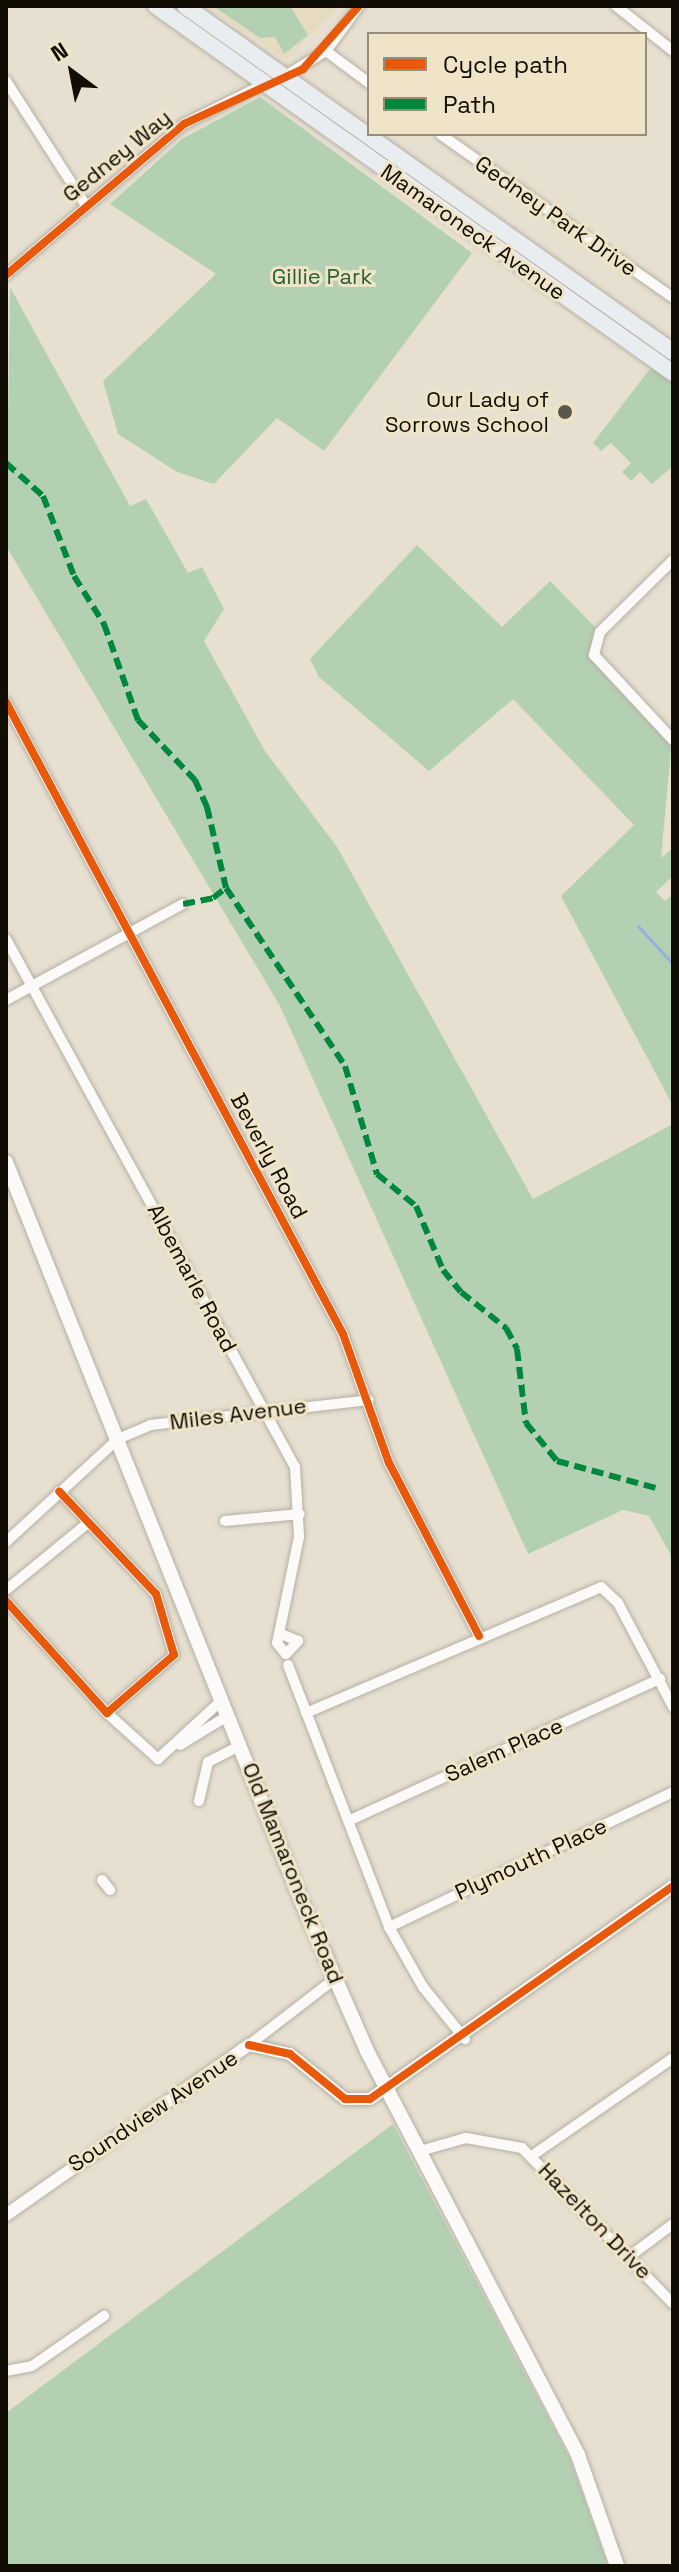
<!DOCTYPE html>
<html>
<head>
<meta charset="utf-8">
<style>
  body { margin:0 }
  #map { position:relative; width:679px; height:2572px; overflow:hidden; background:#e7e0d1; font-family:"Space Grotesk",sans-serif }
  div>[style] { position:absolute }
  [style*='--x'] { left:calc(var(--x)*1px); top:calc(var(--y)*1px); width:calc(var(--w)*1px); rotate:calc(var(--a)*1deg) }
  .built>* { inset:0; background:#e7dbc1 }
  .green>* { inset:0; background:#b4d0b2 }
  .stream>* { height:3px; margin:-1.5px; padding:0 1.5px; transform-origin:1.5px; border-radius:1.5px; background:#96b0e0 }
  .roads { filter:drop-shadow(0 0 2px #b5b0a4) drop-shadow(0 0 2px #b5b0a4) }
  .minor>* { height:10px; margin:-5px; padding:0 5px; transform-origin:5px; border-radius:5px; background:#fbfaf8 }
  .tertiary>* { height:12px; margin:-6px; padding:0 6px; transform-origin:6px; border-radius:6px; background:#fbfaf8 }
  .secondary>* { height:14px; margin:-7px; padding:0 7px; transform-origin:7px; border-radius:7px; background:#fbfaf8 }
  .primary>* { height:16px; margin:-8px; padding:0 8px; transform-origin:8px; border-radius:8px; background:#eaedef }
  .quiet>* { height:6px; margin-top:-3px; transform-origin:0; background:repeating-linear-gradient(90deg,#00873e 0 12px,transparent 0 18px) }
  .cycleway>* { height:8px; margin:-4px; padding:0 4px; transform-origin:4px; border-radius:4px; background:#e8590c }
  .dots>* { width:22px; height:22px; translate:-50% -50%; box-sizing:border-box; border:4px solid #f0e4c8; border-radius:50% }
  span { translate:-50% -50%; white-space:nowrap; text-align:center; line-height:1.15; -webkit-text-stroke:6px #f0e4c8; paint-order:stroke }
  .street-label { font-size:22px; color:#110d04 }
  .park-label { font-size:22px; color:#266138 }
  .poi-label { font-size:22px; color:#110d04 }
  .right { translate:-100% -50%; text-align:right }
  .frame { position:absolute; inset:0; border:8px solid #110d04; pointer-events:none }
  .legend { position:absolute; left:367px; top:32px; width:280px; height:104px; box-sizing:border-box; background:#f0e4c8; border:2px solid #978e7a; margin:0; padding:10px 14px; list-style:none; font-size:24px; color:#110d04 }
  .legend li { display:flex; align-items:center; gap:16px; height:40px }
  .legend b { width:40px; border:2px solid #978e7a }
  .north { position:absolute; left:32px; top:32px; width:80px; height:80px; -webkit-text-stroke:6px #f0e4c8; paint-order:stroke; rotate:328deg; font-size:22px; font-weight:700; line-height:32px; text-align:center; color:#110d04 }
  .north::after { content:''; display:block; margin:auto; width:28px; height:36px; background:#110d04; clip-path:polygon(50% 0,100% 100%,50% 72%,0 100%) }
</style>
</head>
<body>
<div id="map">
  <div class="built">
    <i style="clip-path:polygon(208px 6px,340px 6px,286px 60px)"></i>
  </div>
  <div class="green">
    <i style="clip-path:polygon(213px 6px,290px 6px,308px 35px,284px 54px,275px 37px,260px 38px)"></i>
    <i style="clip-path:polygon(260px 97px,472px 253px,324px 451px,277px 418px,214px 484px,177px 472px,118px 434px,103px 381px,216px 274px,110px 204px,182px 139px)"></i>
    <i style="clip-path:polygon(10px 287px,130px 506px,146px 499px,188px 573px,202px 567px,224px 609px,204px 641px,265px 751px,337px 847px,533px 1199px,673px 1124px,673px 1559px,649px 1516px,623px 1510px,528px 1554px,280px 1006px,6px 546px)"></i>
    <i style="clip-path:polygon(656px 361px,673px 373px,673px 466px,652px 484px,640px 472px,631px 481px,622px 472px,631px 463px,611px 443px,601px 451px,593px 443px)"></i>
    <i style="clip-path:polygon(417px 545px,502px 627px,550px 581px,600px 632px,600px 670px,672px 739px,661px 858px,673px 848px,673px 876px,656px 892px,665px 901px,673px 894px,673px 1106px,561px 896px,634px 825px,513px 699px,429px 771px,319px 677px,310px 659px)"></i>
    <i style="clip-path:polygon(393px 2124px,571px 2461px,608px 2566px,6px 2566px,6px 2413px)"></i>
  </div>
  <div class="stream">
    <i style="--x:638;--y:926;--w:52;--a:47.4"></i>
  </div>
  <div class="roads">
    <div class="minor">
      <i style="--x:616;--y:6;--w:73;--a:38.3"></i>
      <i style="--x:326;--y:51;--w:54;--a:36.7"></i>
      <i style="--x:282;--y:78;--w:52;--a:-31.5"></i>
      <i style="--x:326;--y:51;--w:56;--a:-53.7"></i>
      <i style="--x:6;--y:81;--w:146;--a:57.3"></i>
      <i style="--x:440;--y:134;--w:285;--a:35.1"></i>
      <i style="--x:6;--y:275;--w:233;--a:-40.3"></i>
      <i style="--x:184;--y:124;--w:93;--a:-26.3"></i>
      <i style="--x:673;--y:560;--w:103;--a:135.4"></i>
      <i style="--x:600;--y:632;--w:24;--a:105"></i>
      <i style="--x:594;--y:655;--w:116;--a:47.1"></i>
      <i style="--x:6;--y:702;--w:716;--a:61.93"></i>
      <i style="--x:343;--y:1334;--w:137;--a:70.4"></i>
      <i style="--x:389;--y:1463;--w:195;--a:62.5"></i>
      <i style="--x:6;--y:939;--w:602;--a:61.31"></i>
      <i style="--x:295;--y:1467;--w:70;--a:86.7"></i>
      <i style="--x:299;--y:1537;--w:108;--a:101.7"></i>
      <i style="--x:277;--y:1643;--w:14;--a:51"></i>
      <i style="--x:286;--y:1654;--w:18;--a:-47"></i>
      <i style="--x:298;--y:1641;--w:18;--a:-158"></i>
      <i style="--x:6;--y:1000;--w:201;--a:-28.5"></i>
      <i style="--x:225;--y:1521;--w:75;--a:-5.3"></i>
      <i style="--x:6;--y:1542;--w:152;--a:-42.6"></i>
      <i style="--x:118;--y:1439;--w:36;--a:-23"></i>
      <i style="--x:151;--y:1425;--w:219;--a:-6.5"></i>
      <i style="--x:6;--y:1590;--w:106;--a:-39.3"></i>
      <i style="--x:6;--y:1601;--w:151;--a:48"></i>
      <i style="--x:107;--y:1713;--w:89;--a:-40.9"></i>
      <i style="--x:174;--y:1655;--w:64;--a:-106.4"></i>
      <i style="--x:156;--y:1594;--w:141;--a:-133.3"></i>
      <i style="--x:288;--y:1665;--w:281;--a:68.9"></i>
      <i style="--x:389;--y:1927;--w:69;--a:60.5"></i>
      <i style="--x:423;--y:1987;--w:67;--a:51.1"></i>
      <i style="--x:107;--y:1713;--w:69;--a:42"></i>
      <i style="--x:306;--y:1713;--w:321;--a:-23.1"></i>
      <i style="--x:601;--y:1587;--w:23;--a:43"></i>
      <i style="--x:618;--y:1603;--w:118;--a:62.1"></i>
      <i style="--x:180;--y:1745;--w:57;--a:-31.5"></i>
      <i style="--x:158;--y:1759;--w:88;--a:-42.7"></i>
      <i style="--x:199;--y:1801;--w:40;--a:-77"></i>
      <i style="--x:208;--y:1762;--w:36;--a:-27"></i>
      <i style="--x:348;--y:1821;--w:343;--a:-24.5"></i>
      <i style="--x:102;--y:1880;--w:13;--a:51"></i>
      <i style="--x:389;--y:1927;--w:314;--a:-25.4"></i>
      <i style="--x:249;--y:2045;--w:110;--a:-37.6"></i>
      <i style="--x:420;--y:2151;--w:48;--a:-15.8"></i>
      <i style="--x:466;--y:2138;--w:57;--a:10.1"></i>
      <i style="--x:522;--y:2148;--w:217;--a:45.9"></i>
      <i style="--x:533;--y:2155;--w:170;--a:-34.7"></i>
      <i style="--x:630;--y:2256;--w:54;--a:-36.7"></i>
      <i style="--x:6;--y:2371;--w:26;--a:-11"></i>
      <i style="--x:32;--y:2366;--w:88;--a:-34.8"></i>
    </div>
    <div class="tertiary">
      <i style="--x:6;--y:2215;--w:297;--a:-35"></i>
      <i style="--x:249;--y:2045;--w:42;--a:12.4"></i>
      <i style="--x:290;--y:2054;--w:71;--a:39.3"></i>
      <i style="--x:345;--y:2099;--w:25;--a:0"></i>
      <i style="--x:370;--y:2099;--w:370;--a:-35.1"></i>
    </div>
    <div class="secondary">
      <i style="--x:6;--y:1162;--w:800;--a:68.21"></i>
      <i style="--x:303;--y:1905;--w:162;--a:66.3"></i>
      <i style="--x:368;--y:2053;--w:454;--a:62.4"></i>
      <i style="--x:578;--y:2455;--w:118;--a:70.6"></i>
    </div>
    <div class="primary">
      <i style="--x:156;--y:6;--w:634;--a:35.37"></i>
      <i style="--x:185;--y:6;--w:598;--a:35.34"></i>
    </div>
  </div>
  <div class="quiet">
    <i style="--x:6;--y:463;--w:50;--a:41.7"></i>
    <i style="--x:43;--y:496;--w:86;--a:68.8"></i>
    <i style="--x:74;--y:576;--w:57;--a:58"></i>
    <i style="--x:104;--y:624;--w:102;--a:70.5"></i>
    <i style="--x:138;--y:720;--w:83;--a:46.5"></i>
    <i style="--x:195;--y:780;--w:30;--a:66"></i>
    <i style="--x:207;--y:807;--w:83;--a:76.8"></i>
    <i style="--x:226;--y:888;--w:214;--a:56.2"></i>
    <i style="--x:345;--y:1066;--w:113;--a:73.5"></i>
    <i style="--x:377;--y:1174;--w:50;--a:39.4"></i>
    <i style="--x:416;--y:1206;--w:69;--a:67.1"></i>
    <i style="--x:443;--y:1270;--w:28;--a:51"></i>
    <i style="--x:461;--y:1292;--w:58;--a:38.7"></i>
    <i style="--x:506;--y:1328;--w:24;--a:62"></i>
    <i style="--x:517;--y:1349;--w:75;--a:83.1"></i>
    <i style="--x:526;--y:1423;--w:49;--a:50.8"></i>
    <i style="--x:557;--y:1461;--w:103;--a:15.3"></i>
    <i style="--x:183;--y:904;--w:31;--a:-11"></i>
    <i style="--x:213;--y:898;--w:16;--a:-38"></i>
  </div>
  <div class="cycleway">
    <i style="--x:6;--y:275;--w:233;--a:-40.3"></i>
    <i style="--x:184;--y:124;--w:131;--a:-24.8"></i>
    <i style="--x:303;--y:69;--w:84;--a:-48.4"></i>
    <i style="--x:6;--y:702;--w:716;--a:61.93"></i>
    <i style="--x:343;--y:1334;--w:137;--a:70.4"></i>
    <i style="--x:389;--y:1463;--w:195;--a:62.5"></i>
    <i style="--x:6;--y:1601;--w:151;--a:48"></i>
    <i style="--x:107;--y:1713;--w:89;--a:-40.9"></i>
    <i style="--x:174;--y:1655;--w:64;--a:-106.4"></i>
    <i style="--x:156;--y:1594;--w:141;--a:-133.3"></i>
    <i style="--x:249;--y:2045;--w:42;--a:12.4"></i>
    <i style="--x:290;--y:2054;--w:71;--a:39.3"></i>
    <i style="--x:345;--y:2099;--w:25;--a:0"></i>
    <i style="--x:370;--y:2099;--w:370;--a:-35.1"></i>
  </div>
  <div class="dots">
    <i style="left:565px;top:412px;background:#5c574c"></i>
  </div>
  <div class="street-label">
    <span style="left:117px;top:156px;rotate:-39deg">Gedney Way</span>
    <span style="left:556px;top:216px;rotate:35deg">Gedney Park Drive</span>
    <span style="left:473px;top:232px;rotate:35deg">Mamaroneck Avenue</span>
    <span style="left:269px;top:1156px;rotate:62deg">Beverly Road</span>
    <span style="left:192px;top:1278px;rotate:62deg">Albemarle Road</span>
    <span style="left:238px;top:1414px;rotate:-7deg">Miles Avenue</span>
    <span style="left:504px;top:1750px;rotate:-24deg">Salem Place</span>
    <span style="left:531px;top:1859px;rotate:-25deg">Plymouth Place</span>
    <span style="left:293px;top:1873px;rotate:68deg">Old Mamaroneck Road</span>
    <span style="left:153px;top:2111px;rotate:-34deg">Soundview Avenue</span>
    <span style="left:595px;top:2221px;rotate:46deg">Hazelton Drive</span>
  </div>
  <div class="park-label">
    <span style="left:322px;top:277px">Gillie Park</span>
  </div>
  <div class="poi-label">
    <span class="right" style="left:549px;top:412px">Our Lady of<br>Sorrows School</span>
  </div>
  <div class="frame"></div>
  <ul class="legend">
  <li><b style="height:10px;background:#e8590c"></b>Cycle path</li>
  <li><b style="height:10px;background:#00873e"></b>Path</li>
  </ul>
  <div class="north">N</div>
</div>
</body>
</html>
